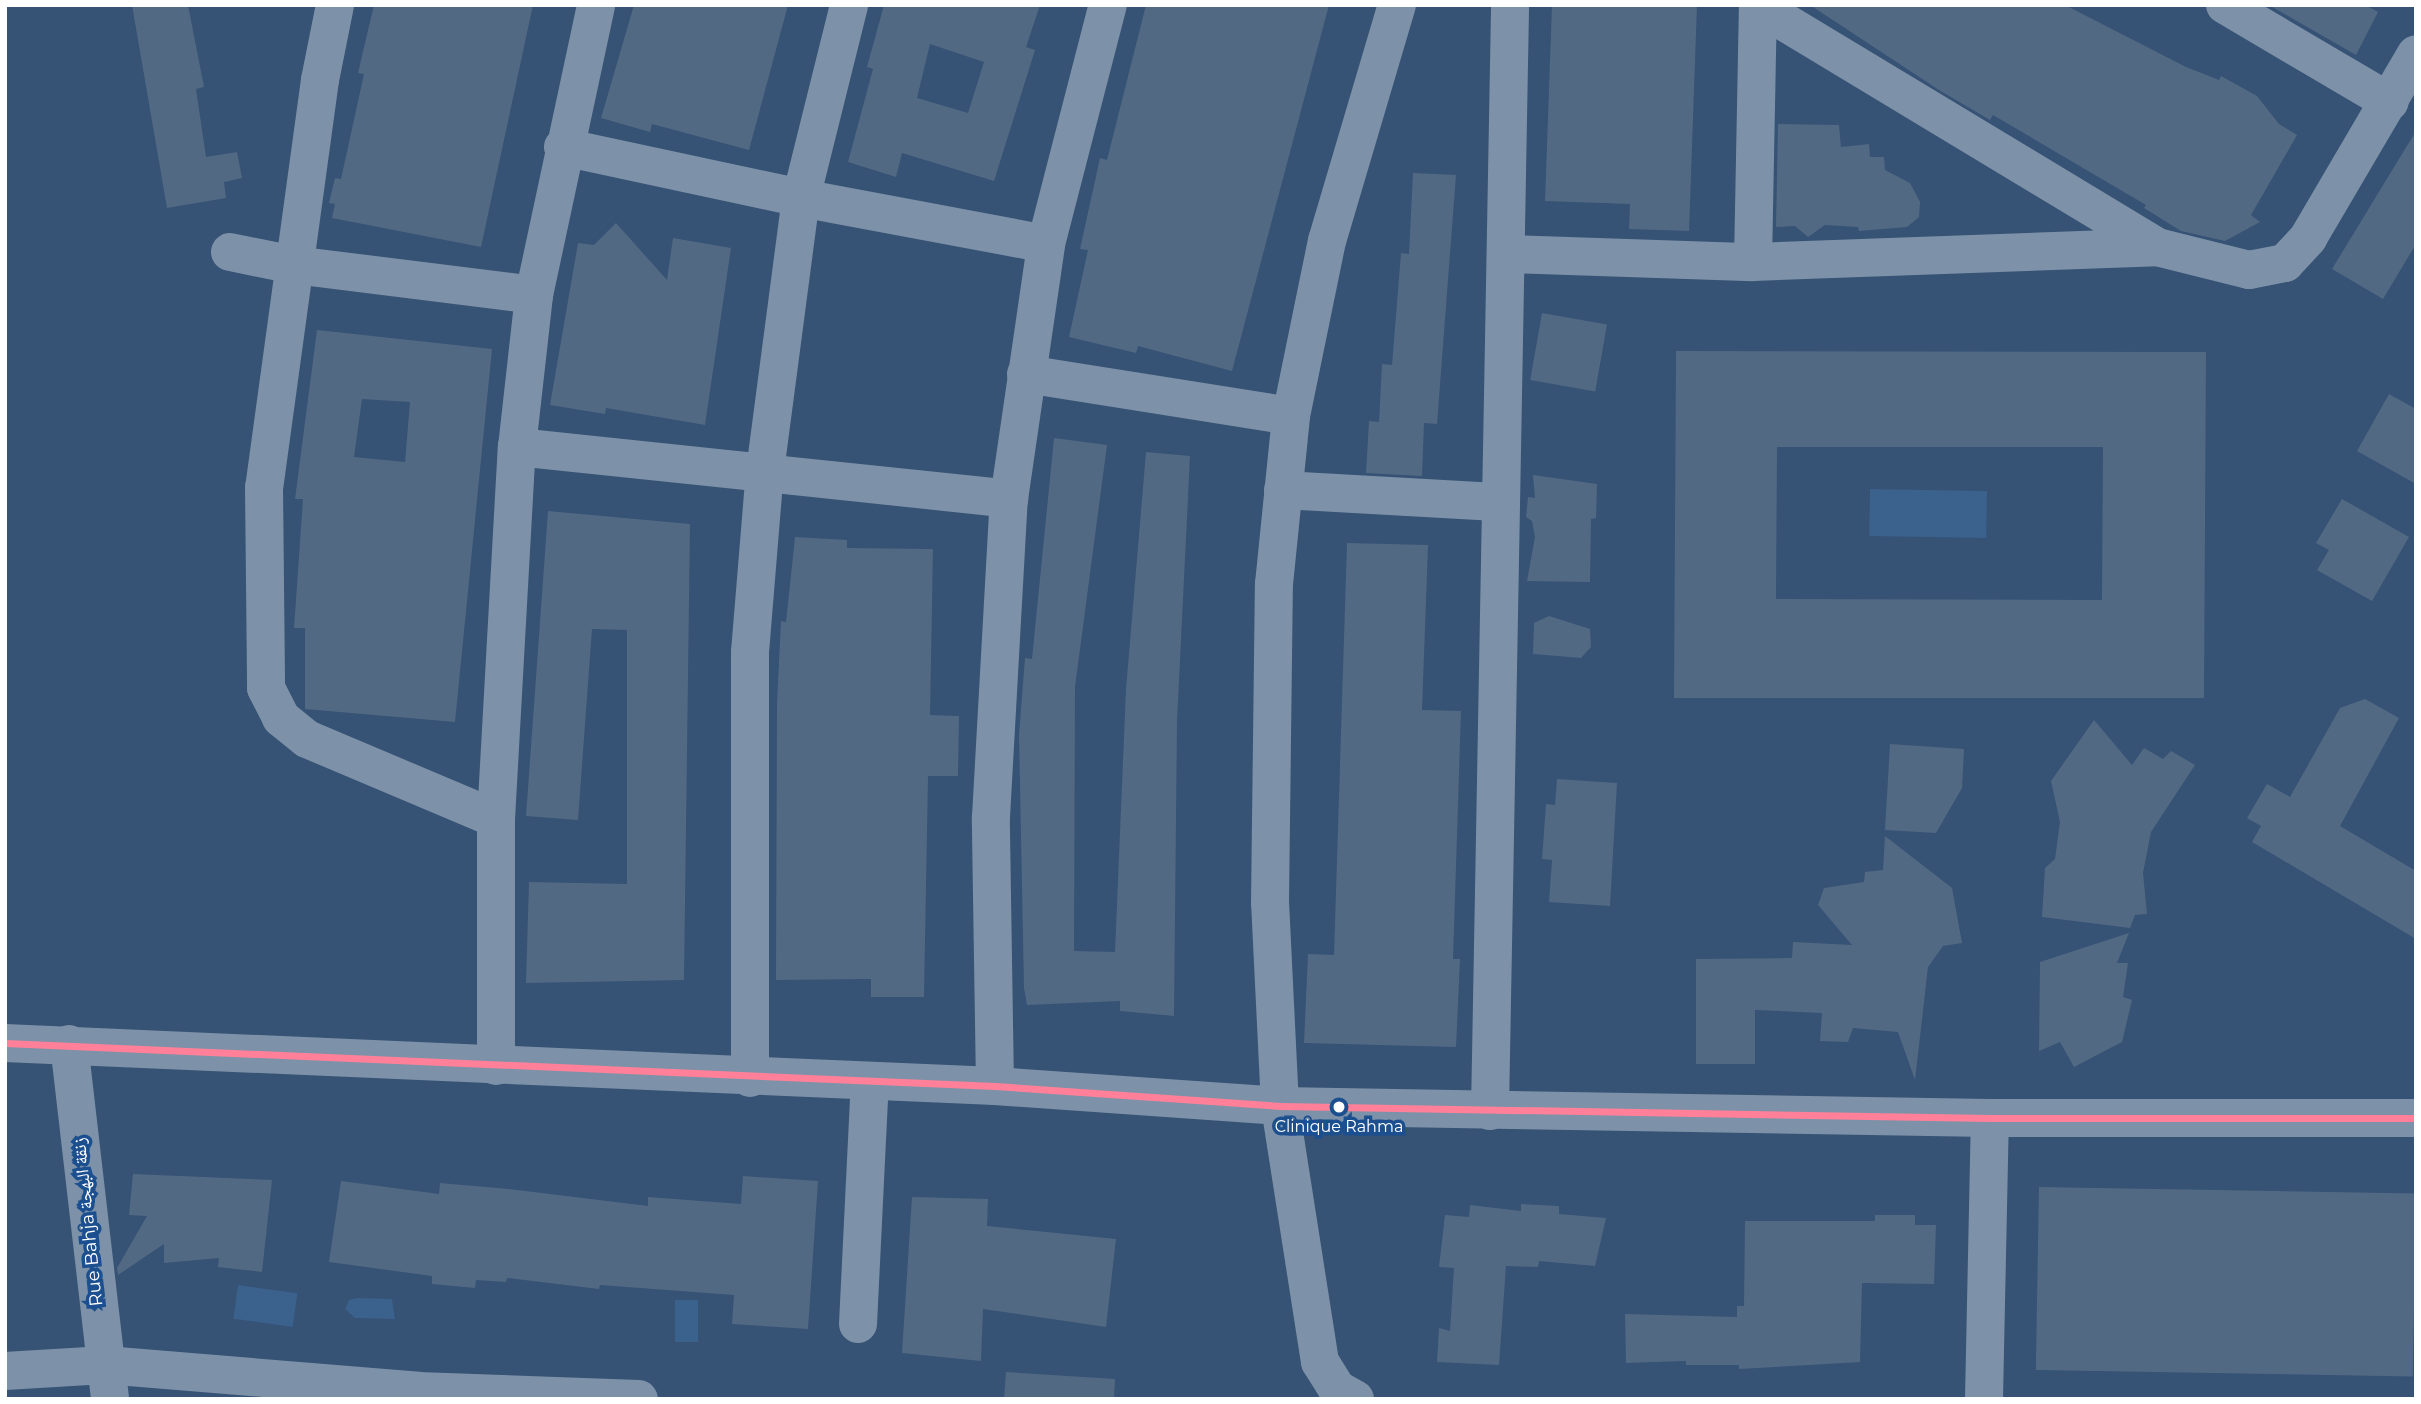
<!DOCTYPE html>
<html>
<head>
<meta charset="utf-8">
<style>
  body { margin:0 }
  #map { position:relative; width:2421px; height:1404px; overflow:hidden; background:#365274; font-family:Montserrat,"Noto Naskh Arabic",sans-serif }
  div>[style] { position:absolute }
  [style*='--x'] { left:calc(var(--x)*1px); top:calc(var(--y)*1px); width:calc(var(--w)*1px); rotate:calc(var(--a)*1deg) }
  .water>* { inset:0; background:#3b618d; transform-origin:0 0 }
  .building>* { inset:0; background:#526984; transform-origin:0 0 }
  .minor>* { height:38px; margin:-19px; padding:0 19px; transform-origin:19px; border-radius:19px; background:#7d92a8 }
  .bus-1>* { height:7px; margin:-3.5px; padding:0 3.5px; transform-origin:3.5px; border-radius:3.5px; background:#ff8098 }
  .dots>* { width:19px; height:19px; translate:-50% -50%; box-sizing:border-box; border:4px solid #1b4f8f; border-radius:50% }
  span { translate:-50% -50%; white-space:nowrap; text-align:center; line-height:1.15; -webkit-text-stroke:7px #1b4f8f; paint-order:stroke }
  .bus-label { font-size:16px; color:#fff }
  .street-label { font-size:18px; color:#fff }
  .frame { position:absolute; inset:0; border:7px solid #fff; pointer-events:none }
</style>
</head>
<body>
<div id="map">
  <div class="water">
    <i style="left:1870px;top:489px;width:117px;height:47px;rotate:1deg"></i>
    <i style="left:238px;top:1285px;width:60px;height:34px;rotate:8deg"></i>
    <i style="clip-path:polygon(357px 1298px,392px 1299px,395px 1319px,355px 1318px,345px 1309px,349px 1300px)"></i>
    <i style="left:675px;top:1300px;width:23px;height:42px"></i>
  </div>
  <div class="building">
    <i style="clip-path:polygon(132px 5px,188px 5px,204px 87px,196px 89px,206px 157px,237px 152px,242px 178px,224px 182px,226px 198px,167px 208px)"></i>
    <i style="clip-path:polygon(374px 5px,533px 5px,481px 247px,332px 218px,335px 204px,329px 203px,335px 178px,341px 179px,364px 74px,358px 73px)"></i>
    <i style="clip-path:polygon(634px 5px,788px 5px,749px 150px,652px 124px,650px 132px,601px 118px)"></i>
    <i style="clip-path:polygon(evenodd,884px 5px,1040px 5px,1026px 47px,1035px 50px,994px 181px,902px 153px,896px 177px,848px 162px,873px 69px,867px 67px,884px 5px,930px 44px,984px 62px,968px 113px,917px 98px,930px 44px)"></i>
    <i style="clip-path:polygon(1146px 5px,1329px 5px,1232px 371px,1138px 346px,1136px 353px,1069px 337px,1088px 250px,1080px 249px,1100px 158px,1107px 160px)"></i>
    <i style="clip-path:polygon(1552px 5px,1697px 5px,1689px 231px,1629px 229px,1630px 204px,1545px 201px)"></i>
    <i style="clip-path:polygon(1810px 5px,2065px 5px,2186px 67px,2219px 80px,2221px 76px,2257px 96px,2279px 124px,2297px 135px,2251px 215px,2260px 222px,2225px 241px,2181px 231px,2144px 208px,2146px 205px,1993px 115px,1990px 120px,1939px 90px)"></i>
    <i style="clip-path:polygon(2269px 5px,2365px 5px,2378px 12px,2356px 55px)"></i>
    <i style="clip-path:polygon(1778px 124px,1839px 125px,1841px 147px,1869px 144px,1870px 157px,1884px 157px,1885px 170px,1910px 183px,1920px 202px,1919px 217px,1907px 227px,1859px 231px,1858px 227px,1825px 225px,1808px 237px,1795px 226px,1776px 227px)"></i>
    <i style="clip-path:polygon(2416px 131px,2416px 244px,2383px 299px,2332px 269px)"></i>
    <i style="clip-path:polygon(1413px 173px,1456px 175px,1437px 424px,1424px 423px,1422px 476px,1366px 473px,1369px 421px,1379px 422px,1382px 364px,1392px 365px,1401px 253px,1409px 254px)"></i>
    <i style="clip-path:polygon(616px 223px,667px 280px,673px 238px,731px 248px,705px 425px,606px 408px,605px 414px,550px 405px,578px 243px,594px 245px)"></i>
    <i style="left:1542px;top:313px;width:66px;height:68px;rotate:10deg"></i>
    <i style="clip-path:polygon(evenodd,317px 330px,492px 349px,455px 722px,305px 709px,305px 628px,294px 628px,303px 499px,295px 499px,317px 330px,362px 399px,410px 402px,405px 462px,354px 457px,362px 399px)"></i>
    <i style="clip-path:polygon(evenodd,1676px 351px,2206px 352px,2204px 698px,1674px 698px,1676px 351px,1777px 447px,2103px 447px,2102px 600px,1776px 599px,1777px 447px)"></i>
    <i style="clip-path:polygon(2389px 394px,2416px 409px,2416px 484px,2357px 451px)"></i>
    <i style="clip-path:polygon(1054px 438px,1107px 445px,1075px 687px,1074px 951px,1115px 952px,1126px 689px,1146px 452px,1190px 456px,1177px 721px,1174px 1016px,1120px 1011px,1120px 1001px,1027px 1005px,1024px 988px,1019px 735px,1025px 658px,1032px 659px)"></i>
    <i style="clip-path:polygon(1533px 475px,1597px 484px,1596px 518px,1591px 519px,1590px 582px,1527px 581px,1535px 537px,1532px 521px,1526px 517px,1528px 497px,1535px 498px)"></i>
    <i style="clip-path:polygon(2342px 499px,2409px 537px,2372px 601px,2317px 570px,2329px 550px,2316px 543px)"></i>
    <i style="clip-path:polygon(548px 511px,690px 524px,684px 980px,526px 983px,529px 882px,627px 884px,627px 630px,592px 629px,578px 820px,526px 816px)"></i>
    <i style="clip-path:polygon(795px 537px,847px 540px,847px 548px,933px 549px,930px 715px,959px 716px,958px 776px,928px 776px,924px 997px,871px 997px,871px 979px,776px 980px,777px 703px,781px 621px,786px 622px)"></i>
    <i style="clip-path:polygon(1347px 543px,1428px 545px,1422px 710px,1461px 711px,1453px 959px,1460px 959px,1456px 1047px,1304px 1043px,1308px 954px,1334px 955px)"></i>
    <i style="clip-path:polygon(1549px 616px,1590px 629px,1591px 647px,1581px 658px,1533px 654px,1534px 623px)"></i>
    <i style="clip-path:polygon(2365px 699px,2399px 718px,2340px 826px,2416px 871px,2416px 939px,2252px 842px,2261px 826px,2247px 818px,2267px 784px,2290px 797px,2340px 708px)"></i>
    <i style="clip-path:polygon(2094px 720px,2132px 765px,2144px 748px,2163px 759px,2171px 751px,2195px 765px,2151px 832px,2143px 873px,2147px 914px,2135px 915px,2130px 928px,2042px 917px,2045px 868px,2055px 859px,2060px 822px,2051px 781px)"></i>
    <i style="clip-path:polygon(1890px 744px,1964px 749px,1962px 788px,1936px 833px,1885px 830px)"></i>
    <i style="clip-path:polygon(1557px 779px,1617px 783px,1610px 906px,1549px 902px,1552px 860px,1542px 859px,1546px 804px,1555px 805px)"></i>
    <i style="clip-path:polygon(1885px 836px,1952px 888px,1962px 943px,1943px 946px,1928px 967px,1915px 1080px,1898px 1032px,1853px 1028px,1848px 1042px,1820px 1041px,1822px 1013px,1755px 1010px,1755px 1064px,1696px 1064px,1696px 959px,1792px 958px,1793px 942px,1852px 945px,1818px 905px,1824px 888px,1864px 882px,1865px 872px,1883px 870px)"></i>
    <i style="clip-path:polygon(2129px 933px,2117px 963px,2128px 963px,2123px 997px,2132px 1000px,2122px 1042px,2074px 1067px,2060px 1042px,2039px 1051px,2040px 962px)"></i>
    <i style="clip-path:polygon(133px 1174px,272px 1180px,262px 1272px,218px 1267px,219px 1258px,164px 1263px,164px 1244px,118px 1275px,117px 1268px,147px 1216px,129px 1215px)"></i>
    <i style="clip-path:polygon(743px 1176px,818px 1181px,808px 1329px,732px 1324px,734px 1295px,600px 1285px,599px 1289px,507px 1278px,506px 1282px,476px 1280px,475px 1288px,432px 1284px,432px 1276px,329px 1262px,341px 1181px,439px 1194px,440px 1183px,509px 1189px,648px 1206px,648px 1197px,741px 1204px)"></i>
    <i style="left:2039px;top:1187px;width:377px;height:183px;rotate:1deg"></i>
    <i style="clip-path:polygon(912px 1197px,988px 1199px,987px 1226px,1116px 1239px,1106px 1327px,983px 1309px,981px 1361px,902px 1353px)"></i>
    <i style="clip-path:polygon(1521px 1204px,1559px 1206px,1559px 1214px,1606px 1218px,1595px 1266px,1539px 1261px,1538px 1267px,1506px 1266px,1499px 1365px,1437px 1362px,1439px 1328px,1450px 1331px,1454px 1268px,1439px 1267px,1445px 1215px,1469px 1217px,1470px 1205px,1521px 1211px)"></i>
    <i style="clip-path:polygon(1875px 1215px,1915px 1215px,1915px 1225px,1936px 1225px,1934px 1284px,1862px 1283px,1860px 1362px,1739px 1369px,1739px 1365px,1686px 1365px,1686px 1361px,1626px 1363px,1625px 1314px,1737px 1317px,1737px 1306px,1744px 1306px,1745px 1221px,1875px 1221px)"></i>
    <i style="clip-path:polygon(1006px 1372px,1115px 1379px,1114px 1399px,1004px 1399px)"></i>
  </div>
  <div class="minor">
    <i style="--x:335;--y:5;--w:76;--a:101.3"></i>
    <i style="--x:320;--y:80;--w:411;--a:97.8"></i>
    <i style="--x:264;--y:487;--w:201;--a:89.4"></i>
    <i style="--x:266;--y:688;--w:34;--a:63"></i>
    <i style="--x:281;--y:718;--w:33;--a:39"></i>
    <i style="--x:307;--y:739;--w:205;--a:22.9"></i>
    <i style="--x:2225;--y:5;--w:191;--a:30.5"></i>
    <i style="--x:1758;--y:6;--w:466;--a:31.1"></i>
    <i style="--x:563;--y:147;--w:243;--a:12.1"></i>
    <i style="--x:801;--y:198;--w:249;--a:10.6"></i>
    <i style="--x:230;--y:252;--w:65;--a:11.5"></i>
    <i style="--x:294;--y:265;--w:242;--a:7.1"></i>
    <i style="--x:1506;--y:254;--w:247;--a:1.9"></i>
    <i style="--x:1753;--y:262;--w:404;--a:-2.1"></i>
    <i style="--x:2157;--y:247;--w:95;--a:14"></i>
    <i style="--x:2249;--y:270;--w:37;--a:-11"></i>
    <i style="--x:2285;--y:263;--w:34;--a:-47"></i>
    <i style="--x:2308;--y:238;--w:213;--a:-59.6"></i>
    <i style="--x:1753;--y:262;--w:257;--a:-88.9"></i>
    <i style="--x:1026;--y:374;--w:268;--a:9"></i>
    <i style="--x:517;--y:447;--w:495;--a:6"></i>
    <i style="--x:1283;--y:490;--w:218;--a:3.2"></i>
    <i style="--x:5;--y:1043;--w:991;--a:2.49"></i>
    <i style="--x:995;--y:1086;--w:286;--a:4"></i>
    <i style="--x:1280;--y:1106;--w:710;--a:0.97"></i>
    <i style="--x:1990;--y:1118;--w:426;--a:0"></i>
    <i style="--x:69;--y:1044;--w:357;--a:83.4"></i>
    <i style="--x:496;--y:1066;--w:247;--a:-90"></i>
    <i style="--x:496;--y:819;--w:373;--a:-86.8"></i>
    <i style="--x:517;--y:447;--w:153;--a:-83.6"></i>
    <i style="--x:534;--y:295;--w:297;--a:-77.9"></i>
    <i style="--x:750;--y:1078;--w:426;--a:-90"></i>
    <i style="--x:750;--y:652;--w:182;--a:-85.3"></i>
    <i style="--x:765;--y:471;--w:275;--a:-82.5"></i>
    <i style="--x:801;--y:198;--w:199;--a:-76"></i>
    <i style="--x:995;--y:1086;--w:269;--a:-90.9"></i>
    <i style="--x:991;--y:817;--w:319;--a:-86.8"></i>
    <i style="--x:1009;--y:499;--w:258;--a:-81.7"></i>
    <i style="--x:1046;--y:244;--w:247;--a:-75.5"></i>
    <i style="--x:1490;--y:1111;--w:1106;--a:-88.96"></i>
    <i style="--x:858;--y:1324;--w:242;--a:-87.2"></i>
    <i style="--x:5;--y:1371;--w:100;--a:-3.4"></i>
    <i style="--x:105;--y:1365;--w:314;--a:4.7"></i>
    <i style="--x:418;--y:1391;--w:221;--a:2.1"></i>
    <i style="--x:1355;--y:1399;--w:21;--a:-151"></i>
    <i style="--x:1337;--y:1389;--w:32;--a:-122"></i>
    <i style="--x:1320;--y:1362;--w:259;--a:-98.9"></i>
    <i style="--x:1280;--y:1106;--w:203;--a:-92.8"></i>
    <i style="--x:1270;--y:903;--w:319;--a:-89.3"></i>
    <i style="--x:1274;--y:584;--w:169;--a:-84.2"></i>
    <i style="--x:1291;--y:416;--w:179;--a:-78.4"></i>
    <i style="--x:1327;--y:241;--w:246;--a:-73.5"></i>
    <i style="--x:1984;--y:1399;--w:281;--a:-88.8"></i>
  </div>
  <div class="bus-1">
    <i style="--x:5;--y:1043;--w:991;--a:2.49"></i>
    <i style="--x:995;--y:1086;--w:286;--a:4"></i>
    <i style="--x:1280;--y:1106;--w:710;--a:0.97"></i>
    <i style="--x:1990;--y:1118;--w:426;--a:0"></i>
  </div>
  <div class="dots">
    <i style="left:1339px;top:1107px;background:#fff"></i>
  </div>
  <div class="bus-label">
    <span style="left:1339px;top:1127px">Clinique Rahma</span>
  </div>
  <div class="street-label">
    <span style="left:88px;top:1222px;rotate:-96deg">Rue Bahja زنقة البهجة</span>
  </div>
  <div class="frame"></div>
</div>
</body>
</html>
